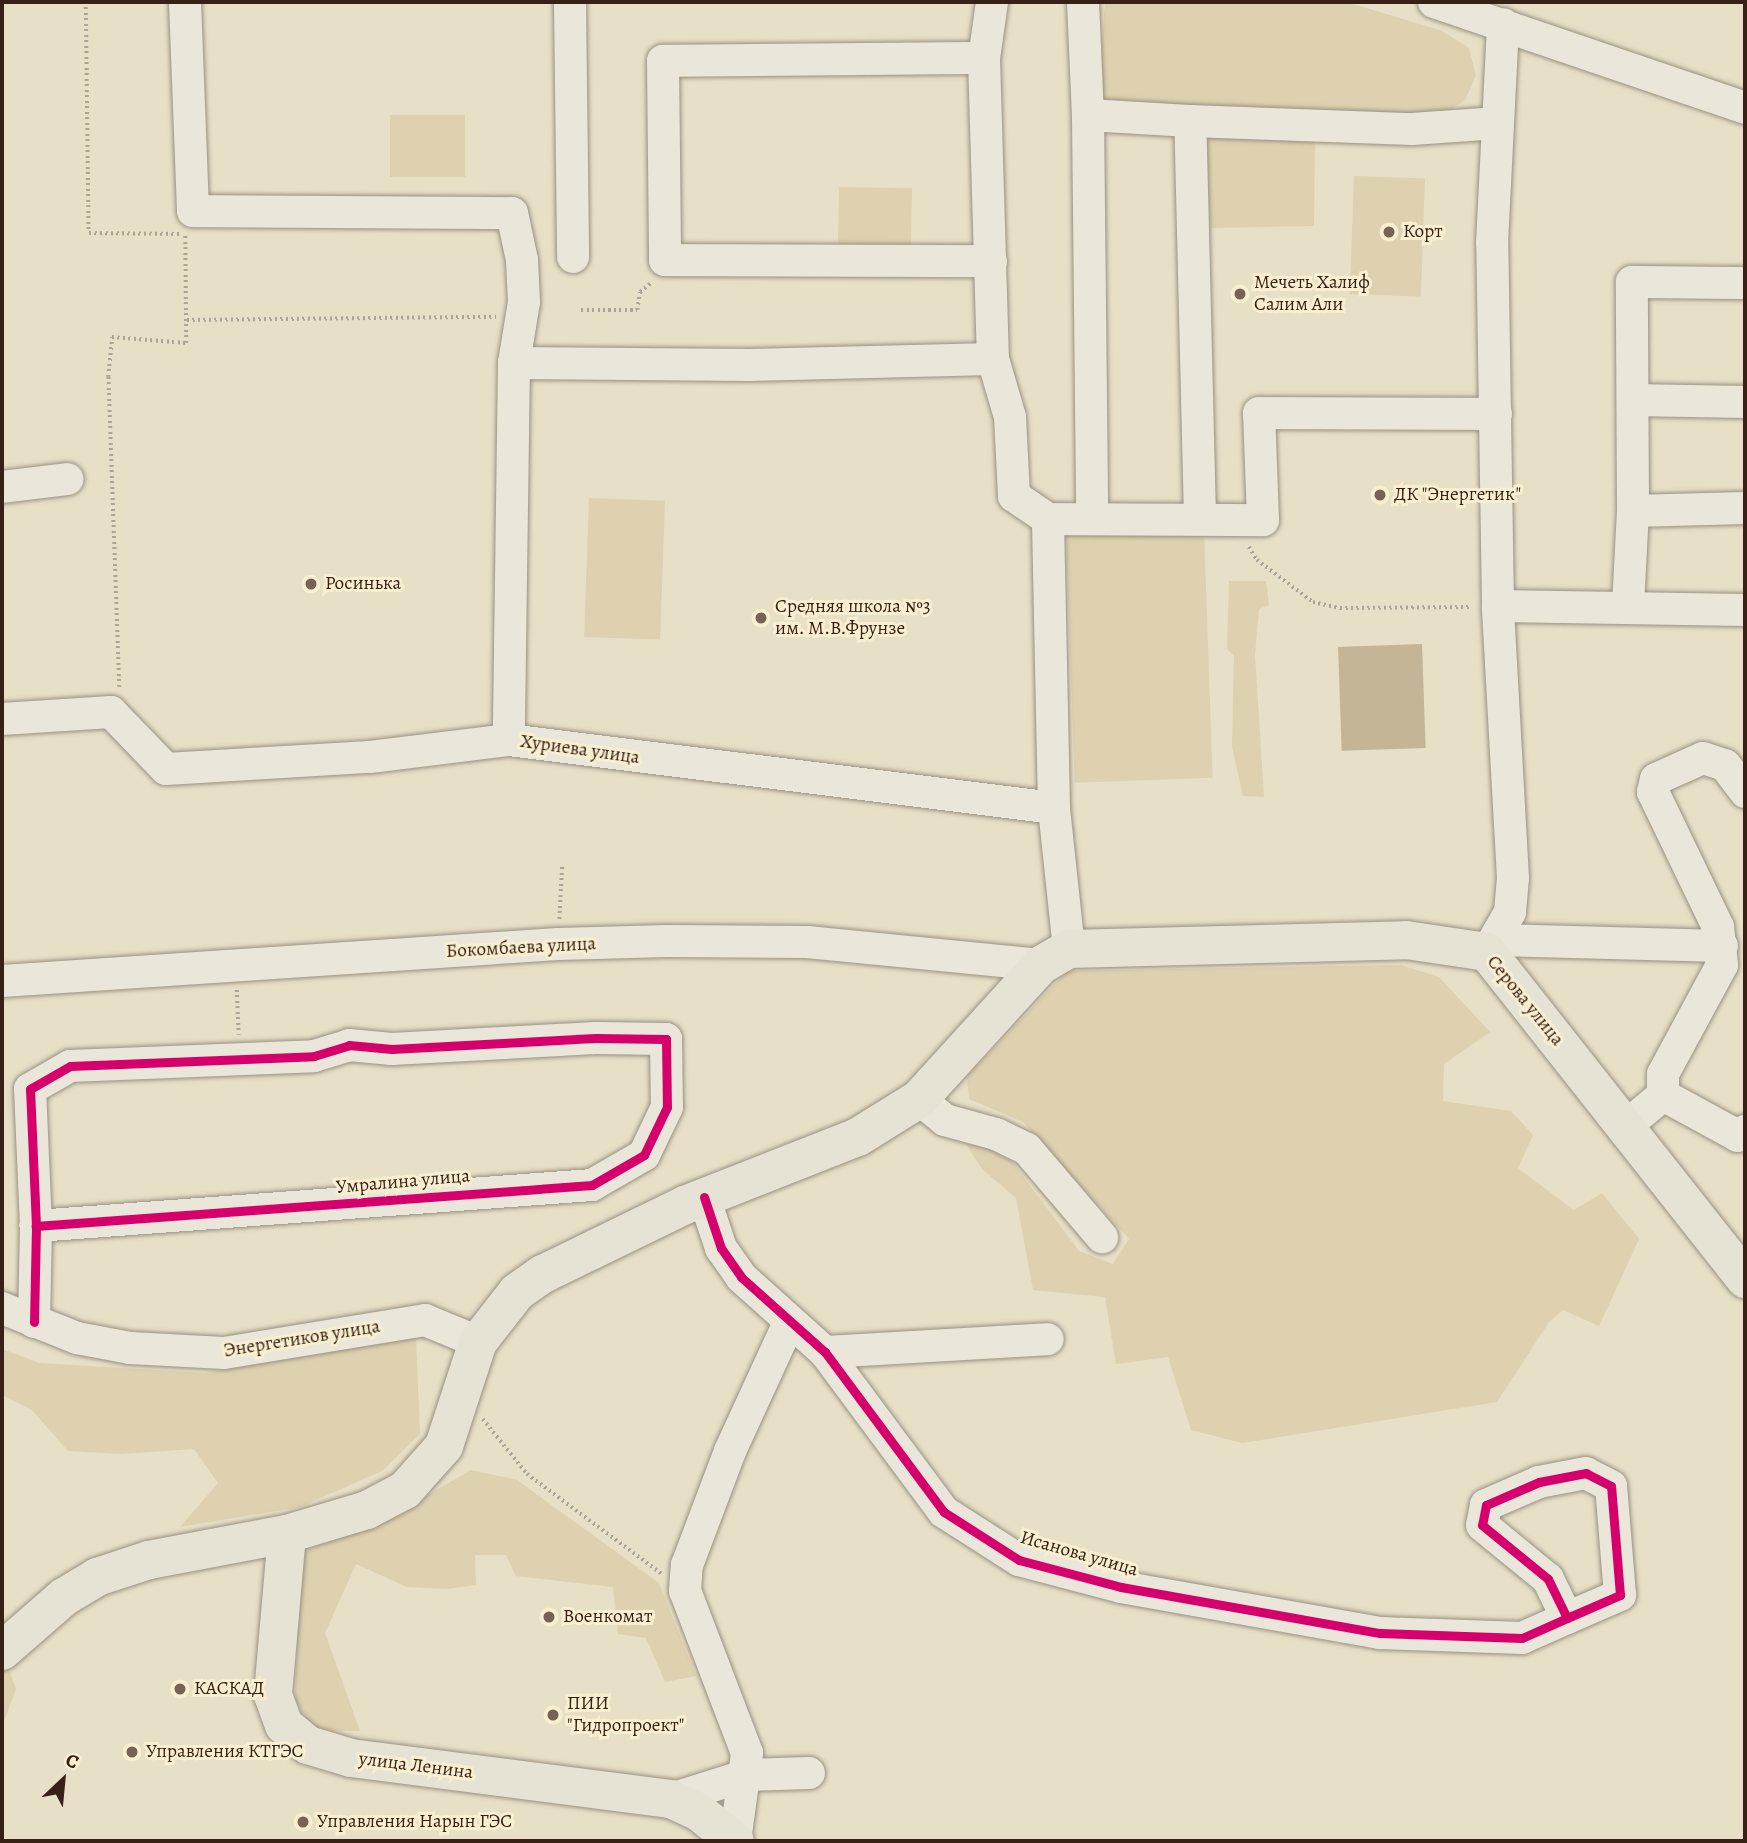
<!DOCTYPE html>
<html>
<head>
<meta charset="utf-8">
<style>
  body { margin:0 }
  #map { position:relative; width:1747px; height:1843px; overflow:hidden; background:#e7dfc6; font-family:Alegreya,serif }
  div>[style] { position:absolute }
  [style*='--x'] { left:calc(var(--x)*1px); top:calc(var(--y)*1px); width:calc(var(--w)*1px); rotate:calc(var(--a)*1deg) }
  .green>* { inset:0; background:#ddd1af; transform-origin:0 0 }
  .water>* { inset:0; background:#c3b596; transform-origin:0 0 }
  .path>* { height:3.5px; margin-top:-1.75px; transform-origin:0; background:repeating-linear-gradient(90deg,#aaa49a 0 2px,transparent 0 5.5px) }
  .roads { filter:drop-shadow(0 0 2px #999182) drop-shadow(0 0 2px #999182) }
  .minor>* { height:32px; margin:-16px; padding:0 16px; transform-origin:16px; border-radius:16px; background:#eae7da }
  .major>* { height:38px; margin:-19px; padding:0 19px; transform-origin:19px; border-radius:19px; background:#e7e3d4 }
  .cycleway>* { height:9px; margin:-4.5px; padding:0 4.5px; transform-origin:4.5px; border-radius:4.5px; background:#d6006c }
  .dots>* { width:19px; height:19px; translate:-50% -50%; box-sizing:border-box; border:4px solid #f8efd1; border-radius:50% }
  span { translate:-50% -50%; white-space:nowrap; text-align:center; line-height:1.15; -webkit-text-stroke:6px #f8efd1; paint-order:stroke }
  .poi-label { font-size:19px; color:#372015 }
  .left { translate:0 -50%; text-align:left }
  .street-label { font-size:19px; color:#372015 }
  .frame { position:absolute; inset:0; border:4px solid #372015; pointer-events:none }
  .north { position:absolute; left:28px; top:1745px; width:70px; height:70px; -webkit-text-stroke:5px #f8efd1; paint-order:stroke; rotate:26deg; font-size:19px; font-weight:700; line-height:28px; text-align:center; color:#372015 }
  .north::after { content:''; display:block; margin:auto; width:24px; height:32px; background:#372015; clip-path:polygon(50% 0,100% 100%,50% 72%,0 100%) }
</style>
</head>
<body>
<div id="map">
  <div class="green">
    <i style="clip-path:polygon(1105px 2px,1347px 2px,1442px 31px,1469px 48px,1476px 76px,1465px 100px,1441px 116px,1331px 115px,1098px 100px)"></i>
    <i style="left:390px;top:115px;width:75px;height:62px"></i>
    <i style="clip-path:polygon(1203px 124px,1315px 131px,1314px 226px,1211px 228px)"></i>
    <i style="left:1354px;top:176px;width:71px;height:118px;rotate:2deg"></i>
    <i style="left:839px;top:187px;width:73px;height:57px;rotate:1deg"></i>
    <i style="left:589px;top:498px;width:76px;height:139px;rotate:2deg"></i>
    <i style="left:1204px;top:531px;width:247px;height:138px;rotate:88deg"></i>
    <i style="clip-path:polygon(1229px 581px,1266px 581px,1269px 605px,1259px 609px,1255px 655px,1264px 797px,1243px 796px,1232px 747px,1234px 656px,1227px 649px)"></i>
    <i style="clip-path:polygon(1401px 965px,1439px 977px,1490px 1032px,1444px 1064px,1443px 1101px,1511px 1111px,1533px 1135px,1518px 1168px,1574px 1210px,1602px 1193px,1639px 1239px,1599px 1326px,1563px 1310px,1549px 1322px,1497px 1402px,1242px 1443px,1191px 1430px,1168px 1357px,1116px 1364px,1105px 1297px,1033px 1290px,1016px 1198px,982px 1169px,966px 1144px,1002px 1148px,1079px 1251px,1113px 1264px,1129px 1239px,1023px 1122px,969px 1099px,967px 1077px,1067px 971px)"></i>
    <i style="clip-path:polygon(416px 1338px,420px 1434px,382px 1471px,300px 1507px,180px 1527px,218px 1483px,194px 1449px,121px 1454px,68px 1451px,32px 1410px,2px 1395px,2px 1349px,40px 1363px,205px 1373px)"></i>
    <i style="clip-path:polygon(471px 1470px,517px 1480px,659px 1583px,696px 1676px,665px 1682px,646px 1638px,618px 1634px,613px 1587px,516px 1576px,506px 1555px,475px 1555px,476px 1585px,447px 1589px,407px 1587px,356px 1564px,325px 1633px,360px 1731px,314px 1731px,295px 1700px,301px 1552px,377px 1524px)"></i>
    <i style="clip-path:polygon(5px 1660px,16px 1689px,2px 1727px,2px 1665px)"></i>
  </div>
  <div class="water">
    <i style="left:1422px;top:644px;width:104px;height:84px;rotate:88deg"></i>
  </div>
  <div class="path">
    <i style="--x:86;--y:2;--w:231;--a:89.3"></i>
    <i style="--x:89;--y:233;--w:90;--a:0.6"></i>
    <i style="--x:581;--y:310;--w:56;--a:0"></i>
    <i style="--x:637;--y:310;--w:18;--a:-81"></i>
    <i style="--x:640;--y:292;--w:16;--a:-40"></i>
    <i style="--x:187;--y:320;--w:309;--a:-0.6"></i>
    <i style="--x:1249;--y:547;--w:15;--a:58"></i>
    <i style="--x:1257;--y:560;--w:70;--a:36.9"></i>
    <i style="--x:1313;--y:602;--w:28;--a:13"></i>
    <i style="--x:1340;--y:608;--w:131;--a:-0.4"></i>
    <i style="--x:119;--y:687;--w:310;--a:-92"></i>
    <i style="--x:108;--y:377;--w:40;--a:-84.3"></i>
    <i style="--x:112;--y:337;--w:74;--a:4.6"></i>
    <i style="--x:186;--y:343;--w:109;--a:-90.5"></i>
    <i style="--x:559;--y:919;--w:54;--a:-86.8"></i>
    <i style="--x:237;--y:990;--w:45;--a:87.5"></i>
    <i style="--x:483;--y:1419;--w:70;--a:51.3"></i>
    <i style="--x:527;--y:1474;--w:167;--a:36.5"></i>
  </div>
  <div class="roads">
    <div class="minor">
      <i style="--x:185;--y:2;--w:209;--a:87.8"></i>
      <i style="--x:193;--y:211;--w:319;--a:0.4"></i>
      <i style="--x:512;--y:213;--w:48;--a:78"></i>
      <i style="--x:522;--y:260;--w:42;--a:87.3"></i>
      <i style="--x:524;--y:302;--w:62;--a:99.3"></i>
      <i style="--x:514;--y:363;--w:377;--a:90.8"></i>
      <i style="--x:570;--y:2;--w:255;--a:89.3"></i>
      <i style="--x:992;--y:2;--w:57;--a:98.1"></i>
      <i style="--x:984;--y:58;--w:301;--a:88.3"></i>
      <i style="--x:993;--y:359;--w:60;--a:73.7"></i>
      <i style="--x:1010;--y:417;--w:79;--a:87.1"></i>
      <i style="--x:1014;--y:496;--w:41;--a:34.1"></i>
      <i style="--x:1083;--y:2;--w:113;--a:87.5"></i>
      <i style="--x:1088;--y:115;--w:102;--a:3.4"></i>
      <i style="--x:1434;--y:2;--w:329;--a:18.8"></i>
      <i style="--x:984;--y:58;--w:321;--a:179.5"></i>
      <i style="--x:663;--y:61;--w:199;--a:89.4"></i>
      <i style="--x:665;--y:260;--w:326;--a:0.2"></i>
      <i style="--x:1088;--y:115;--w:402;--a:89.4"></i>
      <i style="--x:514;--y:363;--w:235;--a:0.5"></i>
      <i style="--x:749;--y:365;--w:244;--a:-1.4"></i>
      <i style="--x:1633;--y:400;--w:112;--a:1"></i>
      <i style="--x:2;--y:487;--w:66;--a:-6.9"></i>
      <i style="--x:1633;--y:511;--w:229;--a:-90.3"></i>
      <i style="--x:1632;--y:282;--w:113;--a:0.5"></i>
      <i style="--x:1200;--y:518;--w:397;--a:-91.4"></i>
      <i style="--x:1190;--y:121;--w:222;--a:2.1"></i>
      <i style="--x:1412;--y:129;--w:86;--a:-4"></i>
      <i style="--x:1498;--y:606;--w:247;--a:0.9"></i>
      <i style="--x:1628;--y:606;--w:95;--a:-87"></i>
      <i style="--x:1633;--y:511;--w:112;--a:-1.5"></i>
      <i style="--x:2;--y:719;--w:109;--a:-3.7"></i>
      <i style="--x:111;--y:712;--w:79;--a:46"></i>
      <i style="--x:166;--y:769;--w:204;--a:-3.4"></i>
      <i style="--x:370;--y:757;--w:140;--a:-7"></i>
      <i style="--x:509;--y:740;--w:549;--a:7.11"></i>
      <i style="--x:1497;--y:940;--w:225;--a:1.5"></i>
      <i style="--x:1069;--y:949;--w:142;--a:-96.1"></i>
      <i style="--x:1054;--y:808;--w:289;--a:-91.2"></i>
      <i style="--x:1048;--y:519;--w:215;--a:0.3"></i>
      <i style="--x:1263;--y:520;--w:107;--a:-92.1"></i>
      <i style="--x:1259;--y:413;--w:237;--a:0.2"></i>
      <i style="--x:1487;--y:952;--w:46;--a:-60.1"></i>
      <i style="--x:1510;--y:912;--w:34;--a:-85"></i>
      <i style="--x:1513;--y:878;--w:272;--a:-93.2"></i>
      <i style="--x:1498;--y:606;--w:363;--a:-90.9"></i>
      <i style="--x:1492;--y:243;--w:219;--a:-87.1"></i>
      <i style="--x:2;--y:981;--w:557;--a:-3.81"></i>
      <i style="--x:558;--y:944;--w:110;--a:-1.6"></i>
      <i style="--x:668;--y:941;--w:139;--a:0.4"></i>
      <i style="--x:807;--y:942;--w:235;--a:5.6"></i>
      <i style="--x:1663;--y:1095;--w:85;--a:28.7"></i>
      <i style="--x:1738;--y:1136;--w:9;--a:-36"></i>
      <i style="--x:919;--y:1099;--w:33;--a:39"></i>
      <i style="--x:945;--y:1120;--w:53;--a:15.4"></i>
      <i style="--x:996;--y:1134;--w:34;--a:26"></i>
      <i style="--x:1027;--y:1149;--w:116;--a:49.6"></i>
      <i style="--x:1626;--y:1126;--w:48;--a:-40"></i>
      <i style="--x:1663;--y:1095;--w:21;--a:-90"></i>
      <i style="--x:1663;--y:1074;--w:124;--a:-61.6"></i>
      <i style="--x:1722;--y:965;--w:38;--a:-96"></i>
      <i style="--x:1718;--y:927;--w:150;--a:-115.7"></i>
      <i style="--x:1653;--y:792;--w:13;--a:-77"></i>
      <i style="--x:1656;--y:779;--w:51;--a:-24.1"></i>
      <i style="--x:1703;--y:758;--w:23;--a:18"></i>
      <i style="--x:1725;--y:765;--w:34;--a:53"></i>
      <i style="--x:704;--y:1197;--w:54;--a:71.6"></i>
      <i style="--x:721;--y:1248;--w:35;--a:55"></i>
      <i style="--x:741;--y:1277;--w:113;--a:41.8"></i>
      <i style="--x:825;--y:1352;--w:199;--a:53.4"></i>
      <i style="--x:944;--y:1512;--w:89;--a:32.6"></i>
      <i style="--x:1019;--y:1560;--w:106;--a:14.8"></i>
      <i style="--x:1121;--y:1587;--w:263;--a:10.1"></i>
      <i style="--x:1380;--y:1633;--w:142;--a:2"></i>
      <i style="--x:1522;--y:1638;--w:49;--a:-24"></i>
      <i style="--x:1567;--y:1618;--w:58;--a:-23.5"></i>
      <i style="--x:1620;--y:1595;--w:109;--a:-94.7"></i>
      <i style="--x:1611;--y:1486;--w:28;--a:-153"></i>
      <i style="--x:1586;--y:1473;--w:48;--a:169.2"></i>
      <i style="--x:1539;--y:1482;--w:58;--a:156.5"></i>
      <i style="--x:1486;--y:1505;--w:20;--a:101"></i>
      <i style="--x:1482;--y:1525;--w:85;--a:39.3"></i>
      <i style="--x:1548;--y:1579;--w:43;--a:64"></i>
      <i style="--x:2;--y:1308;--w:81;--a:21.8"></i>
      <i style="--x:77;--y:1338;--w:54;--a:10.7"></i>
      <i style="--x:130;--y:1348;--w:94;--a:3"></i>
      <i style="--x:224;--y:1353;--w:204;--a:-9.3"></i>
      <i style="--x:425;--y:1320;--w:57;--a:22.5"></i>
      <i style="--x:34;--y:1322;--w:96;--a:-88.8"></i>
      <i style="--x:36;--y:1226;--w:137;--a:-92.5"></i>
      <i style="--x:30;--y:1089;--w:46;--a:-29.9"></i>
      <i style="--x:70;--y:1066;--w:244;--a:-2.3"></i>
      <i style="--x:314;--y:1056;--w:37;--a:-17"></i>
      <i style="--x:349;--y:1045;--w:43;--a:5.3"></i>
      <i style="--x:392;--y:1049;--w:204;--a:-3.1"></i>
      <i style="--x:596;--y:1038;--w:70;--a:0.8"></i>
      <i style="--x:666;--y:1039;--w:68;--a:89.2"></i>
      <i style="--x:667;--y:1107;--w:53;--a:115.6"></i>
      <i style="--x:644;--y:1155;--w:60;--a:150"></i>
      <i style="--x:592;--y:1185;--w:558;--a:175.78"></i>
      <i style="--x:825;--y:1352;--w:223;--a:-3.3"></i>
      <i style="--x:671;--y:1799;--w:80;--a:-17.5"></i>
      <i style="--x:747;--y:1775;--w:62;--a:-1.8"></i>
      <i style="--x:735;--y:1841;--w:89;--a:-82.2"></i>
      <i style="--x:747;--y:1753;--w:173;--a:-110.9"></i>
      <i style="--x:685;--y:1591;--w:26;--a:-86"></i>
      <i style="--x:687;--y:1565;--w:122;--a:-69.3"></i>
      <i style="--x:730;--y:1451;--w:141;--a:-65.3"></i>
    </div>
    <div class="major">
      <i style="--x:287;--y:1534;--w:162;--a:95"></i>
      <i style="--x:273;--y:1695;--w:32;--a:70"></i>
      <i style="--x:284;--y:1725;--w:31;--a:40"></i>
      <i style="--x:308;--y:1745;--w:45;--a:16.8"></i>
      <i style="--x:351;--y:1758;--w:323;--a:7.3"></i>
      <i style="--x:671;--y:1799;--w:31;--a:25"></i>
      <i style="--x:699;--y:1812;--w:46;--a:38.9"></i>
      <i style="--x:2;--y:1651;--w:82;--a:-41.1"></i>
      <i style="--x:64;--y:1597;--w:39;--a:-31"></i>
      <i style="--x:97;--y:1577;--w:55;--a:-18.1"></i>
      <i style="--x:149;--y:1560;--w:140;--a:-10.7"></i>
      <i style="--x:287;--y:1534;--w:84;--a:-16.7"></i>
      <i style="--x:367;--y:1510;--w:43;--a:-27.8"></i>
      <i style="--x:405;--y:1490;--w:59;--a:-48.4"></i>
      <i style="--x:444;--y:1446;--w:109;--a:-71.9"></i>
      <i style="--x:478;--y:1342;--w:63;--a:-52"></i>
      <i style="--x:517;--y:1292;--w:32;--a:-35"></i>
      <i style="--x:543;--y:1274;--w:158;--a:-25.9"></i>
      <i style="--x:685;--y:1205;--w:186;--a:-21.5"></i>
      <i style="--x:858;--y:1137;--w:72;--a:-31.9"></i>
      <i style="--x:919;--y:1099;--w:181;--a:-47.7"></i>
      <i style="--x:1041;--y:965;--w:32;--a:-30"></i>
      <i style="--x:1069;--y:949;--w:337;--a:-1.5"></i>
      <i style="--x:1406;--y:940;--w:82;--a:8.4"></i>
      <i style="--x:1487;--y:952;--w:417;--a:51.7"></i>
    </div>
  </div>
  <div class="cycleway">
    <i style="--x:704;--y:1197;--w:54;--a:71.6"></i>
    <i style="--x:721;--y:1248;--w:35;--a:55"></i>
    <i style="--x:741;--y:1277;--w:113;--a:41.8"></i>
    <i style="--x:825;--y:1352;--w:199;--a:53.4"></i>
    <i style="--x:944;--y:1512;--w:89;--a:32.6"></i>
    <i style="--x:1019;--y:1560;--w:106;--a:14.8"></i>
    <i style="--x:1121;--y:1587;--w:263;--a:10.1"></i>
    <i style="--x:1380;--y:1633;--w:142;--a:2"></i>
    <i style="--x:1522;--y:1638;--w:49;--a:-24"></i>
    <i style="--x:1567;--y:1618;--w:58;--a:-23.5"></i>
    <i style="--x:1620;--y:1595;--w:109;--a:-94.7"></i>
    <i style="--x:1611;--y:1486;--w:28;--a:-153"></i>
    <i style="--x:1586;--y:1473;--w:48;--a:169.2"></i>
    <i style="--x:1539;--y:1482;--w:58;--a:156.5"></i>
    <i style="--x:1486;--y:1505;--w:20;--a:101"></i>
    <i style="--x:1482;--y:1525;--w:85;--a:39.3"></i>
    <i style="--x:1548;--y:1579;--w:43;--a:64"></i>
    <i style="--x:34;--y:1322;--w:96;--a:-88.8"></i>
    <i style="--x:36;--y:1226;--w:137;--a:-92.5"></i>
    <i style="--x:30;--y:1089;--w:46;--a:-29.9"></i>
    <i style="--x:70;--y:1066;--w:244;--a:-2.3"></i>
    <i style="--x:314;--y:1056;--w:37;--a:-17"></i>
    <i style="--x:349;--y:1045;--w:43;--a:5.3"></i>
    <i style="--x:392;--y:1049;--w:204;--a:-3.1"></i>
    <i style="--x:596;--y:1038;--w:70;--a:0.8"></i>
    <i style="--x:666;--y:1039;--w:68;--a:89.2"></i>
    <i style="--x:667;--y:1107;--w:53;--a:115.6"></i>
    <i style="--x:644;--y:1155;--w:60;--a:150"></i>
    <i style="--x:592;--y:1185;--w:558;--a:175.78"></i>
  </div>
  <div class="dots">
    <i style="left:1389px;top:232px;background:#756353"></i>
    <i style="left:1240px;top:294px;background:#756353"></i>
    <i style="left:1380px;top:495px;background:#756353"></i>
    <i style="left:311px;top:584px;background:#756353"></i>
    <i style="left:761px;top:618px;background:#756353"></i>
    <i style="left:549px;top:1617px;background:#756353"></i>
    <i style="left:180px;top:1689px;background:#756353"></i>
    <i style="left:553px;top:1715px;background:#756353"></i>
    <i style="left:132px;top:1752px;background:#756353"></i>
    <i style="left:303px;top:1822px;background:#756353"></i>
  </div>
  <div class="poi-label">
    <span class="left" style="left:1403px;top:232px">Корт</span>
    <span class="left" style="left:1254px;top:294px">Мечеть Халиф<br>Салим Али</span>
    <span class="left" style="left:1394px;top:495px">ДК "Энергетик"</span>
    <span class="left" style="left:325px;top:584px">Росинька</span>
    <span class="left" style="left:775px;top:618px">Средняя школа №3<br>им. М.В.Фрунзе</span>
    <span class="left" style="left:563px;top:1617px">Военкомат</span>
    <span class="left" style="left:194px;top:1689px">КАСКАД</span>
    <span class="left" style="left:567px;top:1715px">ПИИ<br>"Гидропроект"</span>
    <span class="left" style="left:146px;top:1752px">Управления КТГЭС</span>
    <span class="left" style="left:317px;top:1822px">Управления Нарын ГЭС</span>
  </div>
  <div class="street-label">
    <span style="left:580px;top:750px;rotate:8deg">Хуриева улица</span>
    <span style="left:521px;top:948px;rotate:-3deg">Бокомбаева улица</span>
    <span style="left:1525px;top:1001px;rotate:51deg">Серова улица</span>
    <span style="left:403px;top:1182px;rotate:-5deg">Умралина улица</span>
    <span style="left:302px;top:1339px;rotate:-9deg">Энергетиков улица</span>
    <span style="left:1079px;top:1554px;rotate:16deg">Исанова улица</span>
    <span style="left:416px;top:1766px;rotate:7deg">улица Ленина</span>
  </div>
  <div class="frame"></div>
  <div class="north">С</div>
</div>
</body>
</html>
